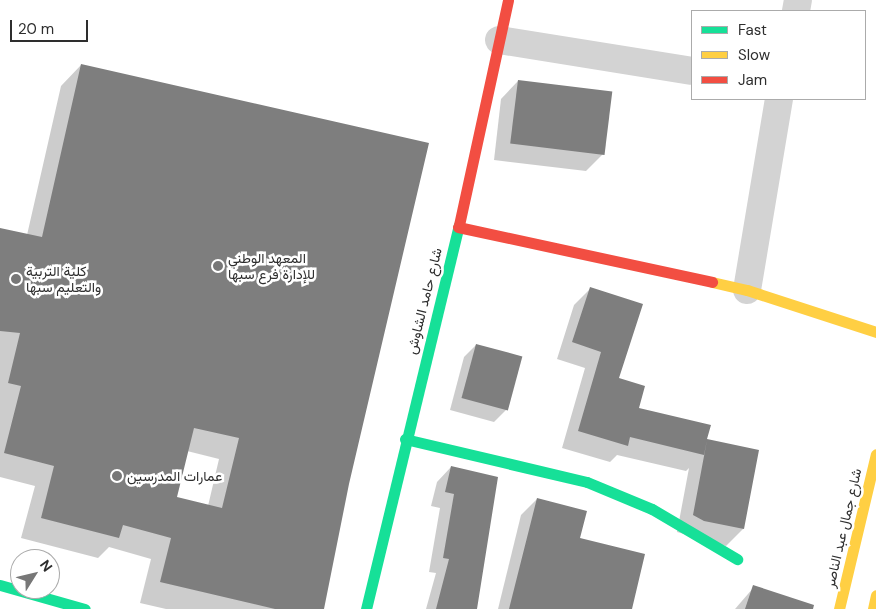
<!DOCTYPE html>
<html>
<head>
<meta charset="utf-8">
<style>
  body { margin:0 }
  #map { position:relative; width:876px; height:609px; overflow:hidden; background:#fff; font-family:"DM Sans",Vazirmatn,sans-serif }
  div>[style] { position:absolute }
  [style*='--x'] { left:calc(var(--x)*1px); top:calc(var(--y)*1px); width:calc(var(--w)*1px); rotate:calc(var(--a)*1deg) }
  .shadow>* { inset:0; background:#0003 }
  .building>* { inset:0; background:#7e7e7e; transform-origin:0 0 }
  .street>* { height:28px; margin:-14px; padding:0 14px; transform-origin:14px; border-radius:14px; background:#d3d3d3 }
  .fast>* { height:11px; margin:-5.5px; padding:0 5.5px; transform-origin:5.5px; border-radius:5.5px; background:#16e098 }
  .slow>* { height:11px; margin:-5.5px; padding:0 5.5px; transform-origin:5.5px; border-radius:5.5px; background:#ffcf43 }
  .jam>* { height:11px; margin:-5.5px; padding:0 5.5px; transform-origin:5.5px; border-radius:5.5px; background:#f24e42 }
  .dots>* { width:14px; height:14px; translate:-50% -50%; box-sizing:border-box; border:2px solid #fff; border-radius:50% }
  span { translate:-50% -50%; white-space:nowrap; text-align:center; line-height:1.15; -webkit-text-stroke:5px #fff; paint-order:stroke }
  .poi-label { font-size:14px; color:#2e2e2e }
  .left { translate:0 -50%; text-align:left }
  .street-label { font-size:14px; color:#2e2e2e }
  .legend { position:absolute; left:691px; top:10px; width:175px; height:90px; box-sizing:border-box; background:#fff; border:1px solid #ababab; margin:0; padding:6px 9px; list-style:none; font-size:15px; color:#2e2e2e }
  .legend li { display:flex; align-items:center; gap:10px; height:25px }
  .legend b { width:25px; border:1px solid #ababab }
  .north { position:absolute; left:10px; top:549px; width:50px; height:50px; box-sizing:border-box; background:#fff; border:1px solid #ababab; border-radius:50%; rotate:54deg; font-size:14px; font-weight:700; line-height:20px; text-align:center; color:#2e2e2e }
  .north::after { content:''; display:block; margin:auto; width:18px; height:22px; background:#777; clip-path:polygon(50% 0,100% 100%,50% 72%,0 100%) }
  .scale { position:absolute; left:10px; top:20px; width:78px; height:22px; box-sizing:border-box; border:2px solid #2e2e2e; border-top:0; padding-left:6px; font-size:15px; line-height:18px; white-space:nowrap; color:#2e2e2e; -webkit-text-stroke:4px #fff; paint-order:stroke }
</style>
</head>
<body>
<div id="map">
  <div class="shadow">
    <i style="clip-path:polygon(evenodd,81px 65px,348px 483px,323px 609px,166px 609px,140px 603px,151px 559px,109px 547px,98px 558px,21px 538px,35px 486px,0 477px,0 229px,27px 235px,61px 86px,81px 65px,187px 451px,219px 459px,208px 506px,176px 498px,187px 451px)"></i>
    <i style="clip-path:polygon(518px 81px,603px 154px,586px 171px,494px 160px,501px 99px)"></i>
    <i style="clip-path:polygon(591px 288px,617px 379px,637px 409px,706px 440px,758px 451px,743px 529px,726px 546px,677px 532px,689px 468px,686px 471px,617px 455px,610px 462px,562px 448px,585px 368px,557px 359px,574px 305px)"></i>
    <i style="clip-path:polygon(476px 345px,520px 357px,506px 410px,494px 422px,450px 410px,464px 357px)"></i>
    <i style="clip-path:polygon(451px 467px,476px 609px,426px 609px,436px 573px,429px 572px,440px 508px,431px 506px,437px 482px)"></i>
    <i style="clip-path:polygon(537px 499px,578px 539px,631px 609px,498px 609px,521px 515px)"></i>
    <i style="clip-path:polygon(754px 587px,782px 609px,735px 609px)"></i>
  </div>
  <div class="building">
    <i style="clip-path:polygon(evenodd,81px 64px,429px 143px,349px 484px,324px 609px,275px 609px,160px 582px,171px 538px,123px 525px,119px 538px,41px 518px,54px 466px,4px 453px,21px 386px,8px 383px,20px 333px,0 331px,0 228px,42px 237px,81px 64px,194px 428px,239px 438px,222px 508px,177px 497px,194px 428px)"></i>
    <i style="left:518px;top:80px;width:95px;height:64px;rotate:7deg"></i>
    <i style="clip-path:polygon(590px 287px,643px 304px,619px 378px,645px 386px,639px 408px,711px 425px,707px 439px,759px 450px,744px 529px,704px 521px,693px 515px,707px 440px,704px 455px,630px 437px,628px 446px,578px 431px,601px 352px,572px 342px)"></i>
    <i style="left:476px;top:344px;width:48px;height:56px;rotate:15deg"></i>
    <i style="clip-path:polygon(451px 466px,498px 477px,477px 609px,436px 609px,449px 559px,443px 558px,454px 494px,445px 492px)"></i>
    <i style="clip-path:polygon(537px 498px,587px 511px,580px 538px,645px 554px,632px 609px,509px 609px)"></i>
    <i style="clip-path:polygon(753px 585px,814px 605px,813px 609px,745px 609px)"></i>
  </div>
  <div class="street">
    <i style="--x:796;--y:11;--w:11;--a:-80"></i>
    <i style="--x:499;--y:40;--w:195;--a:9.1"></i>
    <i style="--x:747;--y:290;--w:194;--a:-80.5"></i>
  </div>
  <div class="fast">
    <i style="--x:405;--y:439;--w:187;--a:13.3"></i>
    <i style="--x:587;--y:482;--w:70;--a:22.6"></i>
    <i style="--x:652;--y:509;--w:99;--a:30.5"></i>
    <i style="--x:0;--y:585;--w:88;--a:15.8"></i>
    <i style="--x:366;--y:609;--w:395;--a:-76.4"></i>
  </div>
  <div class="slow">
    <i style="--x:712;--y:282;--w:36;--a:13"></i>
    <i style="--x:747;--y:290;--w:136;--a:18"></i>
    <i style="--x:839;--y:609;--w:159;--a:-76.6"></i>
    <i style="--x:873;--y:609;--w:14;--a:-78"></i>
  </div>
  <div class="jam">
    <i style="--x:459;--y:225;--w:230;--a:-77.7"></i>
    <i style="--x:458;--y:227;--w:260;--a:12.2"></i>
  </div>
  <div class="dots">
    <i style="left:218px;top:266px;background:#777"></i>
    <i style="left:16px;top:279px;background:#777"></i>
    <i style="left:117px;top:476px;background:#777"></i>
  </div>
  <div class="poi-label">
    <span class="left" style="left:228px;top:266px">المعهد الوطني<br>للإدارة فرع سبها</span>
    <span class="left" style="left:26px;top:279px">كلية التربية<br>والتعليم سبها</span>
    <span class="left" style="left:127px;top:476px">عمارات المدرسين</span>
  </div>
  <div class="street-label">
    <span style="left:424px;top:301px;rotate:-76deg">شارع حامد الشاوش</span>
    <span style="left:843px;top:528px;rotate:-77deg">شارع جمال عبد الناصر</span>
  </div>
  <ul class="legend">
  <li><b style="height:6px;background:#16e098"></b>Fast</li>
  <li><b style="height:6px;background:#ffcf43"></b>Slow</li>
  <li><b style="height:6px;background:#f24e42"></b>Jam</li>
  </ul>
  <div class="north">N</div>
  <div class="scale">20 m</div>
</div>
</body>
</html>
